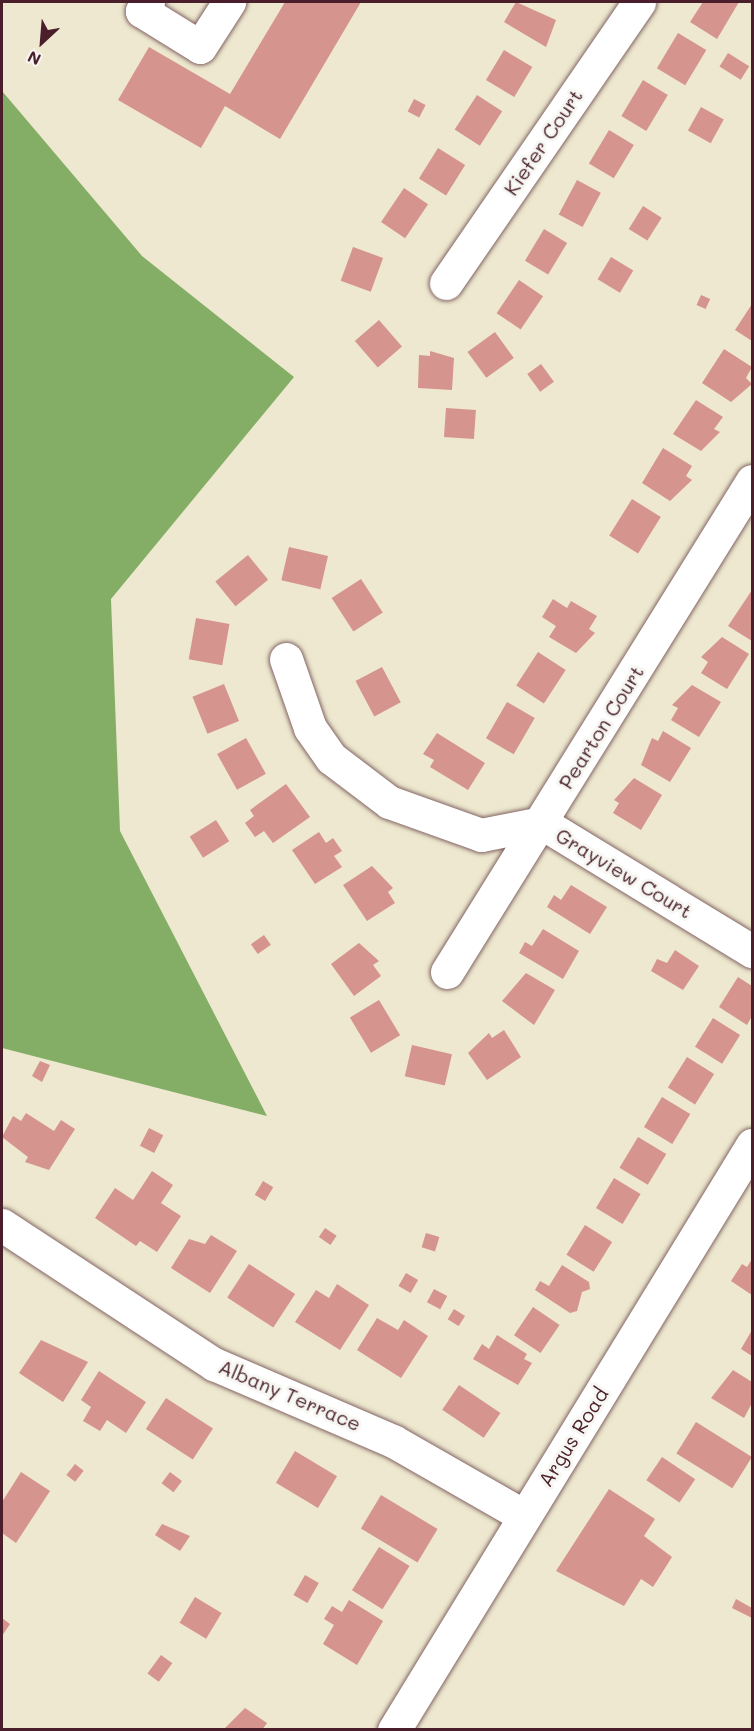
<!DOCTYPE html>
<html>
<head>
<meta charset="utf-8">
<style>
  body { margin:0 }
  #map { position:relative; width:754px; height:1731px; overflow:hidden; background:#ede8cf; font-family:Mali,sans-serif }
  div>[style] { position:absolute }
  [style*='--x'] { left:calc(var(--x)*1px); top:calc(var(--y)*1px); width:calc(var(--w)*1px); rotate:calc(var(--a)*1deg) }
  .forest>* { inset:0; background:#84ae66 }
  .building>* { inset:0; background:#d6948f; transform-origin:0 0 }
  .roads { filter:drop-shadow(0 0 2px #836564) drop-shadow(0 0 2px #836564) }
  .minor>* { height:33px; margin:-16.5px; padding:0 16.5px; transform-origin:16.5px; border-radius:16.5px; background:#fff }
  span { translate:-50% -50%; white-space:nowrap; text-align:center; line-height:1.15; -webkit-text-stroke:6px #f6f6f2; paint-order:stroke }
  .street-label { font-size:20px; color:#4a1f2b }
  .frame { position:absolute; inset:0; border:3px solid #4a1f2b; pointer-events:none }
  .north { position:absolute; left:12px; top:12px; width:60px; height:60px; -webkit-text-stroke:4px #f6f6f2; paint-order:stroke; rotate:206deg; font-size:16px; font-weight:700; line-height:24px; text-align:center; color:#4a1f2b }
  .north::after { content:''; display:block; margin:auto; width:21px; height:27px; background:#4a1f2b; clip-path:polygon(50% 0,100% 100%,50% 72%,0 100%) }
</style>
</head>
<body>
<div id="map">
  <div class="forest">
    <i style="clip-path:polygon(2px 91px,142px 256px,294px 377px,111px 599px,120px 831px,267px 1116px,2px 1048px)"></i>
  </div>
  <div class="building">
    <i style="clip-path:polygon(285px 2px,361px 2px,280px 139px,225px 106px,201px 148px,118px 100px,149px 47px,230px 94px)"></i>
    <i style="clip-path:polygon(516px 2px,556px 20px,546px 47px,504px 22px)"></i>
    <i style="clip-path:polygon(703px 2px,739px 2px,717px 39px,690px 22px)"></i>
    <i style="left:678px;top:33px;width:33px;height:41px;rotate:31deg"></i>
    <i style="left:504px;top:50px;width:33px;height:35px;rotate:31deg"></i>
    <i style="left:728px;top:53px;width:25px;height:16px;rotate:32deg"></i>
    <i style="left:643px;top:80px;width:29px;height:42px;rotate:31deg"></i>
    <i style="left:477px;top:95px;width:30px;height:41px;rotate:33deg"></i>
    <i style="left:414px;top:99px;width:13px;height:14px;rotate:27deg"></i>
    <i style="left:701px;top:107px;width:26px;height:27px;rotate:29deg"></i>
    <i style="left:609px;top:130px;width:29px;height:39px;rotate:31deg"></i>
    <i style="left:438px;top:148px;width:32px;height:36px;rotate:32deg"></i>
    <i style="left:577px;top:180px;width:27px;height:39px;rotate:28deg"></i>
    <i style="left:404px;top:188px;width:29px;height:41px;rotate:34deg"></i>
    <i style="left:643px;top:206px;width:22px;height:27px;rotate:32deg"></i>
    <i style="left:544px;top:229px;width:27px;height:37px;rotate:31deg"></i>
    <i style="left:353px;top:247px;width:32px;height:36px;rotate:20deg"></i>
    <i style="left:611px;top:257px;width:26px;height:26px;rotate:31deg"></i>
    <i style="left:519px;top:280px;width:29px;height:40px;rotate:34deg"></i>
    <i style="left:701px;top:295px;width:10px;height:11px;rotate:24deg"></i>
    <i style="clip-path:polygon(752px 304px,752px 341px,735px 330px)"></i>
    <i style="left:379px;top:320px;width:35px;height:32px;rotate:49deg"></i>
    <i style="left:495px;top:332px;width:32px;height:34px;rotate:54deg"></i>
    <i style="clip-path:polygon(724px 349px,752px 367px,746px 378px,752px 384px,731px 402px,702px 383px)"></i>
    <i style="clip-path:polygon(430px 351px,454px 358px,452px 390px,418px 388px,419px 355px,430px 356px)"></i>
    <i style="left:541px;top:364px;width:22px;height:17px;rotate:54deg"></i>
    <i style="clip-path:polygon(696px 400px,723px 417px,714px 429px,720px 432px,701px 451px,673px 434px)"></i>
    <i style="left:446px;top:408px;width:30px;height:29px;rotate:4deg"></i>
    <i style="clip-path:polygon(663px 448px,692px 466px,686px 476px,692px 480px,670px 501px,642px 483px)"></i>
    <i style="left:632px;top:499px;width:34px;height:43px;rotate:32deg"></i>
    <i style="left:289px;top:547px;width:40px;height:34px;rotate:13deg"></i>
    <i style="left:248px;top:555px;width:32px;height:42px;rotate:51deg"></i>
    <i style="left:361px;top:579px;width:40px;height:35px;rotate:57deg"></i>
    <i style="clip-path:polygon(752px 590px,752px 641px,728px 626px)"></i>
    <i style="clip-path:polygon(553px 599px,567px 608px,571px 601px,597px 616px,589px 629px,595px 633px,576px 653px,549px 637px,556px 626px,542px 617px)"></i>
    <i style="left:196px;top:618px;width:34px;height:42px;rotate:10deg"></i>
    <i style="clip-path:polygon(722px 637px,749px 654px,727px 689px,701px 673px,708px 662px,701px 657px)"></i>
    <i style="left:538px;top:652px;width:33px;height:40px;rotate:33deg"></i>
    <i style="left:382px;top:667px;width:40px;height:30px;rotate:62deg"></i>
    <i style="left:224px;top:684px;width:40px;height:34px;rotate:68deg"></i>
    <i style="clip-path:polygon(692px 685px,721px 702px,699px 737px,671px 720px,678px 708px,672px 705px)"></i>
    <i style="left:507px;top:702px;width:32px;height:42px;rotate:30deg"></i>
    <i style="clip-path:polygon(663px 731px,691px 748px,670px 782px,641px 765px,652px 738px,658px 741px)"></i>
    <i style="clip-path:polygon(437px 733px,485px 763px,468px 790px,430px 767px,434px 760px,423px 754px)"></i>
    <i style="left:246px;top:738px;width:41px;height:33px;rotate:61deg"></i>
    <i style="clip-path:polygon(634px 778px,662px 795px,641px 830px,613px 813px,619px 803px,614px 800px)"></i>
    <i style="clip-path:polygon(286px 784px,310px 817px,273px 843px,264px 831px,255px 837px,245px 823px,254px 816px,250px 810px)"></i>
    <i style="left:216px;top:820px;width:25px;height:31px;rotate:58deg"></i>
    <i style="clip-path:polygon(319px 832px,326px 843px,333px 838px,342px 851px,334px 856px,342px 867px,315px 884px,292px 850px)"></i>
    <i style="clip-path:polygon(372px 866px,393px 888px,388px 892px,395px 903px,367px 921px,343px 885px)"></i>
    <i style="clip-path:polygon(571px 885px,607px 907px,590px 934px,547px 907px,554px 895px,561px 900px)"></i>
    <i style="clip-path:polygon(543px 929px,579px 951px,563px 979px,519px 953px,525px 942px,532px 946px)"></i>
    <i style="left:264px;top:935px;width:12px;height:16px;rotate:55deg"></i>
    <i style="clip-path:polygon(359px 943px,379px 961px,373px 965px,381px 976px,354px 996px,331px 964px)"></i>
    <i style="clip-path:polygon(675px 950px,699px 966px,683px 990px,651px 971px,657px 959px,667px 963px)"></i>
    <i style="clip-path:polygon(526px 973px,555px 990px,534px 1025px,502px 1001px)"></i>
    <i style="clip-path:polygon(738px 977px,752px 986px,752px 1016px,747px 1025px,719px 1007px)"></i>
    <i style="left:379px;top:1000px;width:41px;height:34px;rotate:59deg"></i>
    <i style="left:713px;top:1018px;width:32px;height:34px;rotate:32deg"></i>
    <i style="clip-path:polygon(504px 1030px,521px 1057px,487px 1080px,468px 1053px,489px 1033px,492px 1038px)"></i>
    <i style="left:412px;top:1045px;width:41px;height:32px;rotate:13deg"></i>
    <i style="left:687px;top:1057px;width:32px;height:36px;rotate:32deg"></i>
    <i style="clip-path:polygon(40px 1061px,50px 1065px,42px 1082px,32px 1076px)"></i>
    <i style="left:662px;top:1097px;width:33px;height:35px;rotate:31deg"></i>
    <i style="clip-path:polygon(26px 1113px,54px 1131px,61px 1120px,75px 1129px,49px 1170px,25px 1162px,28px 1157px,2px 1137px,13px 1116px,21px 1121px)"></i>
    <i style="left:149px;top:1128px;width:16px;height:20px;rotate:27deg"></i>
    <i style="left:638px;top:1137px;width:33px;height:36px;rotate:31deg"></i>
    <i style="clip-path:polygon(152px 1171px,173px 1185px,161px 1203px,181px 1216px,157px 1252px,140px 1241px,136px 1246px,95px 1218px,115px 1188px,133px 1200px)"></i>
    <i style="left:614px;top:1178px;width:31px;height:35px;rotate:31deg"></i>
    <i style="left:263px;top:1181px;width:12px;height:16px;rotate:31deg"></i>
    <i style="left:585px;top:1225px;width:32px;height:35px;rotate:32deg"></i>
    <i style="left:325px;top:1228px;width:14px;height:11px;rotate:34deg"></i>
    <i style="left:426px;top:1233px;width:14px;height:15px;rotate:17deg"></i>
    <i style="clip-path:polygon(211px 1235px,237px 1251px,210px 1293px,171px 1268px,189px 1239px,205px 1244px)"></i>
    <i style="clip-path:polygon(752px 1259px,752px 1295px,731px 1281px,742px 1264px,747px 1267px)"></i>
    <i style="left:249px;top:1264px;width:55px;height:40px;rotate:33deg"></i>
    <i style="clip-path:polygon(562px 1265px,589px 1282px,590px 1289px,582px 1292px,577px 1311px,570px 1313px,535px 1290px,540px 1281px,549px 1286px)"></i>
    <i style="left:406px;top:1273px;width:14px;height:15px;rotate:30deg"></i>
    <i style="clip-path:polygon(337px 1284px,369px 1305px,340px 1350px,295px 1322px,316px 1290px,329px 1298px)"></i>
    <i style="left:434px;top:1289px;width:15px;height:15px;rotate:28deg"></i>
    <i style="left:533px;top:1307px;width:32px;height:34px;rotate:34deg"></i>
    <i style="left:454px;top:1309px;width:13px;height:12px;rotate:32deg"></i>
    <i style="clip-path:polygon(377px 1318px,398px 1330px,404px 1320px,428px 1336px,401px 1378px,357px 1350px)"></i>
    <i style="clip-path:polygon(752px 1330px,752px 1356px,741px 1349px)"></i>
    <i style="clip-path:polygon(497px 1335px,527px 1354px,524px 1359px,532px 1363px,518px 1385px,473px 1359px,482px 1344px,489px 1349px)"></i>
    <i style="clip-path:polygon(41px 1340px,88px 1362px,63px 1402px,19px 1373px)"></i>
    <i style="clip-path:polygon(733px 1370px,752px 1382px,752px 1403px,744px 1418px,711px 1398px)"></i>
    <i style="clip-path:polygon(99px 1371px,146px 1402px,126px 1433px,107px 1420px,100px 1431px,83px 1421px,91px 1407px,81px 1400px)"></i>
    <i style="left:459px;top:1385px;width:50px;height:30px;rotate:34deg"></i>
    <i style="left:166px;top:1398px;width:56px;height:37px;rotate:33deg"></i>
    <i style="left:696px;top:1422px;width:66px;height:37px;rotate:32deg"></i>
    <i style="left:295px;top:1451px;width:49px;height:37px;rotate:31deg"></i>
    <i style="left:662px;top:1457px;width:40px;height:28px;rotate:34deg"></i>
    <i style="left:75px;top:1464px;width:11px;height:14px;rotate:38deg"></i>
    <i style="clip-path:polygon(21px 1472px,50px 1491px,16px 1543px,2px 1533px,2px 1502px)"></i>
    <i style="left:170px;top:1472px;width:15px;height:14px;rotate:37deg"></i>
    <i style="clip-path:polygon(609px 1489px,655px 1519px,644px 1536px,672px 1557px,653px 1587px,641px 1579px,624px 1606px,556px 1571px)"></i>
    <i style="left:381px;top:1495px;width:66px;height:39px;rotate:31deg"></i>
    <i style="clip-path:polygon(162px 1524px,190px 1536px,180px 1551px,155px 1535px)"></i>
    <i style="left:379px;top:1547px;width:36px;height:51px;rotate:32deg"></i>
    <i style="left:305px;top:1575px;width:16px;height:23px;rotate:30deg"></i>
    <i style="left:195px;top:1597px;width:31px;height:30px;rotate:31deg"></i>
    <i style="clip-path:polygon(736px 1599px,752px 1608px,752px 1618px,732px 1608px)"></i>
    <i style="clip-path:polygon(349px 1600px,383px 1621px,357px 1665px,323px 1644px,334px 1625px,324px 1619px,332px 1606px,342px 1612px)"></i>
    <i style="clip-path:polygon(2px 1618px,10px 1624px,2px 1636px)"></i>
    <i style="left:161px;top:1655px;width:14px;height:23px;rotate:36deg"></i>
    <i style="clip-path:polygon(245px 1708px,267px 1723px,262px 1730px,223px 1730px)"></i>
  </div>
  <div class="roads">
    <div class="minor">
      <i style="--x:148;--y:2;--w:11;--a:124"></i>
      <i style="--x:142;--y:11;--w:68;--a:31.8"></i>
      <i style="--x:200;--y:47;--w:54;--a:-57.2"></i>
      <i style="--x:446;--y:283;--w:341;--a:-55.5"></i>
      <i style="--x:286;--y:659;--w:73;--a:70.8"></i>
      <i style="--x:310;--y:728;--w:37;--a:55"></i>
      <i style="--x:331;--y:758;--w:73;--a:37.2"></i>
      <i style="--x:389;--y:802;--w:98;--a:19.7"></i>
      <i style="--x:481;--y:835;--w:62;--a:-11.1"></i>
      <i style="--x:542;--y:823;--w:246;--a:31.4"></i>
      <i style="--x:447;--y:972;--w:578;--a:-58.15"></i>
      <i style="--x:2;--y:1225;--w:254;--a:33.3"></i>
      <i style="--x:214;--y:1364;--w:195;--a:23.3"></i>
      <i style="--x:393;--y:1441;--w:151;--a:29.8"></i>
      <i style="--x:394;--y:1730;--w:686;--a:-58.53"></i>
    </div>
  </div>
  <div class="street-label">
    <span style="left:543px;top:142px;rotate:-56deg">Kiefer Court</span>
    <span style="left:601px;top:727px;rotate:-58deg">Pearton Court</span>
    <span style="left:624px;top:873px;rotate:31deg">Grayview Court</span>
    <span style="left:290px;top:1395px;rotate:23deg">Albany Terrace</span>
    <span style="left:573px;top:1437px;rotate:-58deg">Argus Road</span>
  </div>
  <div class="frame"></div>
  <div class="north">N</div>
</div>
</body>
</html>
